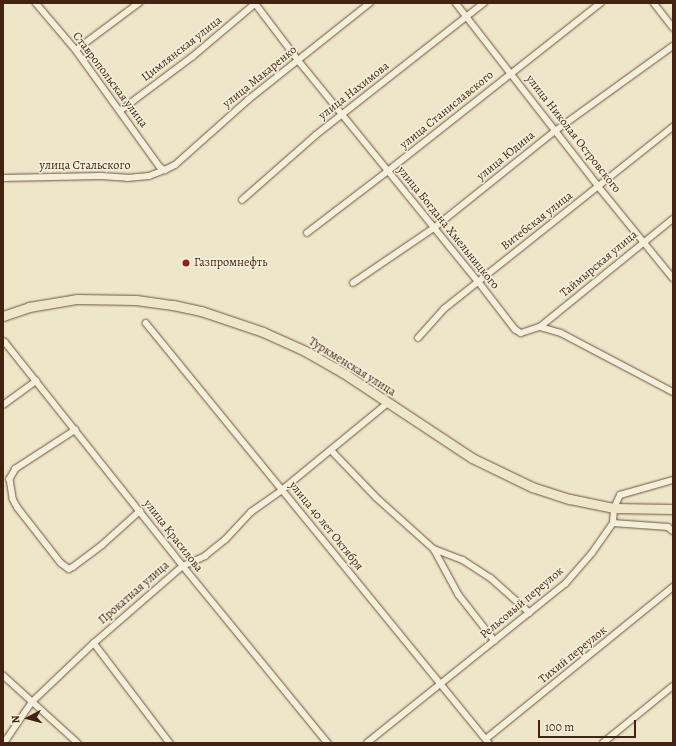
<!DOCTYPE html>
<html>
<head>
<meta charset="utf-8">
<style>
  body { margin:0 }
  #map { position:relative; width:676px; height:746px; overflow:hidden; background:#eee6c8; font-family:Alegreya,serif }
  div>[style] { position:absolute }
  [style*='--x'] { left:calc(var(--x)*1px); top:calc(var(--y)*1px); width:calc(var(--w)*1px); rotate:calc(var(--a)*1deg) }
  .roads { filter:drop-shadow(0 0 1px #6e5340) drop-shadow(0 0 1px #6e5340) }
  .street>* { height:5.5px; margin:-2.75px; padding:0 2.75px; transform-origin:2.75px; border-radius:2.75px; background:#f4efdb }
  .primary>* { height:9px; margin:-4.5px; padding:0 4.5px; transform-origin:4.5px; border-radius:4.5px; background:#eee6c8 }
  .dots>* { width:11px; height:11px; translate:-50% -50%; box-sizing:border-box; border:2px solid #f4efdb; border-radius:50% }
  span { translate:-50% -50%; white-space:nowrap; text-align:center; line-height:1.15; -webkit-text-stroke:3px #f4efdb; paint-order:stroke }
  .street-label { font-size:12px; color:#442212 }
  .poi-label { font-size:12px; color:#442212 }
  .left { translate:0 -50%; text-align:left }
  .frame { position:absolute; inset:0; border:4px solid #442212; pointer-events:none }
  .north { position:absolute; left:8px; top:698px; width:40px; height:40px; -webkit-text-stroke:3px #f4efdb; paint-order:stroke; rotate:264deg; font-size:11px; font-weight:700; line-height:16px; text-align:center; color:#442212 }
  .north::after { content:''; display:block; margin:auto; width:14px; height:18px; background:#442212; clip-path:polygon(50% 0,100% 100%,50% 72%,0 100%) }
  .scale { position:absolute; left:538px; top:720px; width:98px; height:18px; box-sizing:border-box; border:2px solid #442212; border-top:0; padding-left:5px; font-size:12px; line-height:14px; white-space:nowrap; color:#442212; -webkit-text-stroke:3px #f4efdb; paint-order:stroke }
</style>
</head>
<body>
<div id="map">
  <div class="roads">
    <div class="street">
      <i style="--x:36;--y:3;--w:62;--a:49.6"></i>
      <i style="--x:76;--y:50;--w:144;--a:54.3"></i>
      <i style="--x:160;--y:167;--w:6;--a:31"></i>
      <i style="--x:255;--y:3;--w:73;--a:52.8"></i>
      <i style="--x:299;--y:61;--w:284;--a:50.9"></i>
      <i style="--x:478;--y:281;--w:61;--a:52.4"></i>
      <i style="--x:515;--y:329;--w:7;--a:34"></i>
      <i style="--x:521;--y:333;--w:20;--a:-18"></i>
      <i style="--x:540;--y:327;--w:22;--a:16"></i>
      <i style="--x:561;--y:333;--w:127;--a:27.8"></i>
      <i style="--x:456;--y:3;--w:233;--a:52.1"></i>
      <i style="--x:599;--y:187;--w:117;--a:50.9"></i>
      <i style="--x:654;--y:3;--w:31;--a:52"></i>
      <i style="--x:76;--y:50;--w:79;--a:-36.7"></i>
      <i style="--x:120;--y:111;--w:90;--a:-36.9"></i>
      <i style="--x:192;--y:57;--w:84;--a:-40.2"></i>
      <i style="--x:3;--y:178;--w:98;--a:-1.2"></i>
      <i style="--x:101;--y:176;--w:26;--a:4"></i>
      <i style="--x:127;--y:178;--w:22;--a:-5"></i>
      <i style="--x:149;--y:176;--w:17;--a:-21"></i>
      <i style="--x:165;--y:170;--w:11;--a:-27"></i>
      <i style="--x:175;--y:165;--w:98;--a:-41.7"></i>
      <i style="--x:248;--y:100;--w:156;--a:-38.5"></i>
      <i style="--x:242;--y:200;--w:98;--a:-41.3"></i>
      <i style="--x:316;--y:135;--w:214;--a:-38.2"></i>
      <i style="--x:307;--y:233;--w:102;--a:-37.4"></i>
      <i style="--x:388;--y:171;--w:271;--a:-38.3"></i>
      <i style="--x:353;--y:283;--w:98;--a:-34.2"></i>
      <i style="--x:434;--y:228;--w:155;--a:-38.7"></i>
      <i style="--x:555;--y:131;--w:145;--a:-35.8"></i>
      <i style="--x:146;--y:323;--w:542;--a:50.76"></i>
      <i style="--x:540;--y:327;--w:171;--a:-39.1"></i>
      <i style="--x:418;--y:338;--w:39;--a:-48"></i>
      <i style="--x:444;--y:309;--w:293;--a:-38.5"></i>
      <i style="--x:3;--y:341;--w:2;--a:27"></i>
      <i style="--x:5;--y:342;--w:286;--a:51.5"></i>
      <i style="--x:183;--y:566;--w:229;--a:50.7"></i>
      <i style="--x:3;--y:405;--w:41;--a:-36"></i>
      <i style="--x:76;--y:430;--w:72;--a:147"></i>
      <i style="--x:16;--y:469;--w:12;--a:121"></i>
      <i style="--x:10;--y:479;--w:20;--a:81"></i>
      <i style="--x:13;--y:499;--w:10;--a:61"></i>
      <i style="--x:18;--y:508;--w:70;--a:52"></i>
      <i style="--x:61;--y:563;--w:10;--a:37"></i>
      <i style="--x:69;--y:569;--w:4;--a:-27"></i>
      <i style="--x:73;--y:567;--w:36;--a:-37"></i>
      <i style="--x:102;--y:545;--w:51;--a:-41.8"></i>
      <i style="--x:331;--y:450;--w:65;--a:46.2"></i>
      <i style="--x:376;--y:497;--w:78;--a:41.9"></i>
      <i style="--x:434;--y:549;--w:31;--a:21"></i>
      <i style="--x:463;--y:560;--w:33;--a:33"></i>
      <i style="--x:491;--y:578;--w:52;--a:41.9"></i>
      <i style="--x:613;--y:523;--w:55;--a:4.2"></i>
      <i style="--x:668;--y:527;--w:6;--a:39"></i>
      <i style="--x:434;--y:549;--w:52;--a:61.5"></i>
      <i style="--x:459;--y:595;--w:58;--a:52"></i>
      <i style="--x:94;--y:643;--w:126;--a:52.8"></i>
      <i style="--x:3;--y:675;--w:101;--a:42.2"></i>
      <i style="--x:486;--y:739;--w:241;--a:-39.1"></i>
      <i style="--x:4;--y:743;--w:50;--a:-55.7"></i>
      <i style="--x:32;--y:702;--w:86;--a:-43.6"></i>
      <i style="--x:94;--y:643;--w:118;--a:-40.9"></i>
      <i style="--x:183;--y:566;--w:24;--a:-24"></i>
      <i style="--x:205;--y:556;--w:26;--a:-39"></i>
      <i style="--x:225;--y:540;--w:38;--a:-47"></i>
      <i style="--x:251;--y:512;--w:38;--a:-35"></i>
      <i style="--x:282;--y:490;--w:137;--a:-39.4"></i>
      <i style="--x:367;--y:743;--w:254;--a:-38.8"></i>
      <i style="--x:565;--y:584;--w:41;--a:-48.9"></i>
      <i style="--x:592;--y:553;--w:37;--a:-55"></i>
      <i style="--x:613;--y:523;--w:15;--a:-86"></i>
      <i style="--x:614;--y:508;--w:14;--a:-65"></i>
      <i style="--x:620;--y:495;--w:55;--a:-15.8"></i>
      <i style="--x:603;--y:743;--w:90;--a:-39.2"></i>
    </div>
    <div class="primary">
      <i style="--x:3;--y:316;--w:28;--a:-19"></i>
      <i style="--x:29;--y:307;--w:49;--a:-9.5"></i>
      <i style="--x:77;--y:299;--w:59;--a:1"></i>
      <i style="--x:136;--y:300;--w:37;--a:8"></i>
      <i style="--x:173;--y:305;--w:29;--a:12"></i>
      <i style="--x:201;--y:311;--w:65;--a:18.7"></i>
      <i style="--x:263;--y:332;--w:46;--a:24.3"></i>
      <i style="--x:305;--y:351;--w:43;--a:29.6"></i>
      <i style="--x:342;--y:372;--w:156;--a:33.5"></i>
      <i style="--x:472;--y:458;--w:67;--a:25.8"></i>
      <i style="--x:532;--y:487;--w:40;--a:18"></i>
      <i style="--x:570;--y:499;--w:45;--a:11.6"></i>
      <i style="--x:614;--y:508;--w:59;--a:1"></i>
    </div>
  </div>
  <div class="dots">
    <i style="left:186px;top:263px;background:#8f2418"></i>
  </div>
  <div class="street-label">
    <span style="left:182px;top:49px;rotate:-38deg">Цимлянская улица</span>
    <span style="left:260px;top:77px;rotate:-39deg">улица Макаренко</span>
    <span style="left:110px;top:80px;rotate:53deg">Ставропольская улица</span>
    <span style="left:354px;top:91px;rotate:-38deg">улица Нахимова</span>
    <span style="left:447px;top:110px;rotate:-39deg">улица Станиславского</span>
    <span style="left:573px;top:134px;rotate:52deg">улица Николая Островского</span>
    <span style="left:506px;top:156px;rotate:-39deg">улица Юдина</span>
    <span style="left:85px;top:166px">улица Стальского</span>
    <span style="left:537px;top:221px;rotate:-38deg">Витебская улица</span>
    <span style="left:448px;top:228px;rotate:51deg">улица Богдана Хмельницкого</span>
    <span style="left:599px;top:264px;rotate:-40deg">Таймырская улица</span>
    <span style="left:352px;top:367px;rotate:32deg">Туркменская улица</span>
    <span style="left:326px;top:526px;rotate:51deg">улица 40 лет Октября</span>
    <span style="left:173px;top:536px;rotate:52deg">улица Красилова</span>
    <span style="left:134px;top:593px;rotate:-41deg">Прокатная улица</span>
    <span style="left:522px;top:603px;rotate:-40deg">Рельсовый переулок</span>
    <span style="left:573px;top:655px;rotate:-39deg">Тихий переулок</span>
  </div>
  <div class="poi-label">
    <span class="left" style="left:194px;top:263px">Газпромнефть</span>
  </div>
  <div class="frame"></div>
  <div class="north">N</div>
  <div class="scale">100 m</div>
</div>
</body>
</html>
